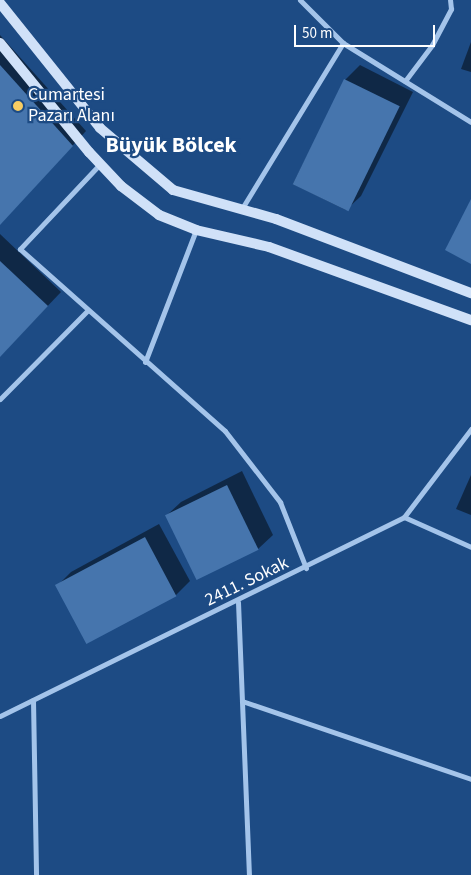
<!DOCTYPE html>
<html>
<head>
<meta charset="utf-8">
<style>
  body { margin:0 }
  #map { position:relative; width:471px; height:875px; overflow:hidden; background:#1d4b84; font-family:"Source Sans 3",sans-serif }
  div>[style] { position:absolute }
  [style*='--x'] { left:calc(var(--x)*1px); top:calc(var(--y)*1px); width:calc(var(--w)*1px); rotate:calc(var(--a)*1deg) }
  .shadow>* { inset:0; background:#0007 }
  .building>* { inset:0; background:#4675ad; transform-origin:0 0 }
  .minor>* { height:5px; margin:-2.5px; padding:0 2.5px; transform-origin:2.5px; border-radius:2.5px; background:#a4c4ea }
  .secondary>* { height:10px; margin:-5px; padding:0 5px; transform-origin:5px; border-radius:5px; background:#d0e1f8 }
  .dots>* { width:14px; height:14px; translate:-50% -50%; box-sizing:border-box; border:2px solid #1d4b84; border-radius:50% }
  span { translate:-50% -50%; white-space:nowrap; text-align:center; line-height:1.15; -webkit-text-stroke:4.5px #1d4b84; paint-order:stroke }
  .poi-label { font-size:18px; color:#fff }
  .left { translate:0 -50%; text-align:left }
  .street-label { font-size:18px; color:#fff }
  .district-label { font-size:22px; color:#fff; font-weight:700 }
  .scale { position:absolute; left:294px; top:25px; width:141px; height:22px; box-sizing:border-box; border:2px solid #fff; border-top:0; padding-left:6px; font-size:15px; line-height:18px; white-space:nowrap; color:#fff; -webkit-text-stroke:4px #1d4b84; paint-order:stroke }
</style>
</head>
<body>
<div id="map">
  <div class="shadow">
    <i style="clip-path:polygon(0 35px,86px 131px,0 224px)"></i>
    <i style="clip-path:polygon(471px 42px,471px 72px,461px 69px)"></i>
    <i style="clip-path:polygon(360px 65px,413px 92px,361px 196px,346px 210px,293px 184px,345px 80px)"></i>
    <i style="clip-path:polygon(0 234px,61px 292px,0 356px)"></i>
    <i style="clip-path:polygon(242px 471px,273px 535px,258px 549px,166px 516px,181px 502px)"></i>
    <i style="clip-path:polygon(471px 475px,471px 515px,456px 509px)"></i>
    <i style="clip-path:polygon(159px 524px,190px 581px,176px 595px,87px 643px,57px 586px,71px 572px)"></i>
  </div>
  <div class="building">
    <i style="clip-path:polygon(0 65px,73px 146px,0 225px)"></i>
    <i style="left:344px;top:79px;width:62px;height:117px;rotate:26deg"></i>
    <i style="clip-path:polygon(471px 199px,471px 264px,445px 250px)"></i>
    <i style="clip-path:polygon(0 261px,48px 306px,0 357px)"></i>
    <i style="left:227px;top:485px;width:72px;height:69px;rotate:64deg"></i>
    <i style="left:145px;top:537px;width:67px;height:102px;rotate:62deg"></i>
  </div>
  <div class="minor">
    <i style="--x:300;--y:0;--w:61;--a:45"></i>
    <i style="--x:343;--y:43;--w:150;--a:31.7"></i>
    <i style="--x:405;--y:81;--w:45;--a:-53.1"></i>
    <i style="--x:432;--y:45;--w:41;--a:-62.2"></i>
    <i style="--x:451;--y:9;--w:9;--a:-96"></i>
    <i style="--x:100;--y:164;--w:117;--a:133.3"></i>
    <i style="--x:20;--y:249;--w:274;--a:41.6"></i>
    <i style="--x:225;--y:431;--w:90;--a:52.2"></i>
    <i style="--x:280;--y:502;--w:71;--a:68.5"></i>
    <i style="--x:241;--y:210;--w:196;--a:-58.6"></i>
    <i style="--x:145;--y:362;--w:142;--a:-68.9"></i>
    <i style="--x:0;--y:399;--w:124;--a:-45.3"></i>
    <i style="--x:404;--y:517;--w:73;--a:24.1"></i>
    <i style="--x:238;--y:602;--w:273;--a:87.7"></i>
    <i style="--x:33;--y:700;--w:175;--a:89"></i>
    <i style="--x:242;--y:701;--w:242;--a:18.8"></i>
    <i style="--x:0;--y:716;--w:450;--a:-26.2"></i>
    <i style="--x:404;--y:517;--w:111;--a:-52.7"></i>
  </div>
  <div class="secondary">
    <i style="--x:0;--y:3;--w:160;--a:51.3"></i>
    <i style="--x:100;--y:128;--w:96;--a:40.3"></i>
    <i style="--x:173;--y:190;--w:107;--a:15.7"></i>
    <i style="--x:276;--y:219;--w:209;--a:20.8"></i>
    <i style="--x:0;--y:43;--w:141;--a:50.8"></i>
    <i style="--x:89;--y:152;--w:47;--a:46.7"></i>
    <i style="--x:121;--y:186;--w:48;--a:37.3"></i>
    <i style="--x:159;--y:215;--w:40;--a:22"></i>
    <i style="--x:196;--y:230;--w:75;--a:13.1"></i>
    <i style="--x:269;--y:247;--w:215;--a:19.9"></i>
  </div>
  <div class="dots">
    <i style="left:18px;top:106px;background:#f9cd63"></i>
  </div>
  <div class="poi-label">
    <span class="left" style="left:28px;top:106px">Cumartesi<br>Pazarı Alanı</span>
  </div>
  <div class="street-label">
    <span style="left:247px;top:582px;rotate:-26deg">2411. Sokak</span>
  </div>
  <div class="district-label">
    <span style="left:171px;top:146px">Büyük Bölcek</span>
  </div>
  <div class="scale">50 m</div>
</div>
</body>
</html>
